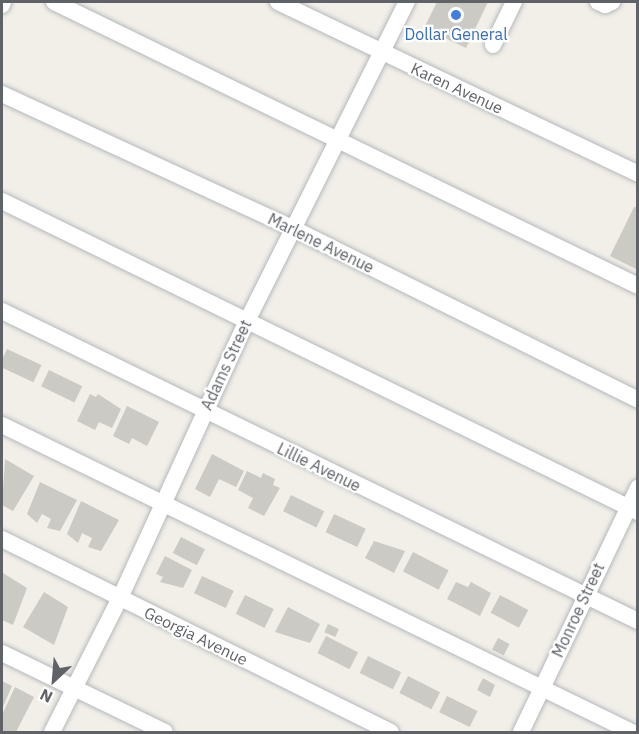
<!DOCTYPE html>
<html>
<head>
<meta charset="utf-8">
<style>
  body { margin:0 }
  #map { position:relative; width:639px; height:734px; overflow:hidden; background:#f1efe8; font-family:"IBM Plex Sans",sans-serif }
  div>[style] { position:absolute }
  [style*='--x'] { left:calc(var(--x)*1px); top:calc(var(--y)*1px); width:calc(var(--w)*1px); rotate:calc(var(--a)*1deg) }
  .building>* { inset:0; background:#cccac5; transform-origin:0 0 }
  .roads { filter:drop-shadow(0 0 2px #b5b8bc) drop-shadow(0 0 2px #b5b8bc) }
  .minor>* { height:16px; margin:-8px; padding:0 8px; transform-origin:8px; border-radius:8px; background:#fff }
  .dots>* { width:16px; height:16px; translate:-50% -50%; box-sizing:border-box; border:3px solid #fff; border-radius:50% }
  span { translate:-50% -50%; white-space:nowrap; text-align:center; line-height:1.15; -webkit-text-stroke:4.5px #fff; paint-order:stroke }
  .shop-label { font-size:16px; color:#366cbe }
  .street-label { font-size:16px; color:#5f6368 }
  .frame { position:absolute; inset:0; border:3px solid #5f6368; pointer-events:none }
  .north { position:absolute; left:24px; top:650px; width:60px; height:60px; -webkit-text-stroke:4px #fff; paint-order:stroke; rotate:206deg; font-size:16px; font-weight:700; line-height:24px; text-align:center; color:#5f6368 }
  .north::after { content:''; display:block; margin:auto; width:21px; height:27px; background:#5f6368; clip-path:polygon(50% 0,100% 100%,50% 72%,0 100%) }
</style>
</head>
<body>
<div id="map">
  <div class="building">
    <i style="clip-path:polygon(437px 2px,488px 2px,466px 48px,424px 28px)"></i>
    <i style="clip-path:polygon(634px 207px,638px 208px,638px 270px,610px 256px)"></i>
    <i style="left:7px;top:349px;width:38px;height:19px;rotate:25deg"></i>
    <i style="left:49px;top:370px;width:37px;height:18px;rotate:26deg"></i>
    <i style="clip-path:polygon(90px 394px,96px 397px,98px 394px,121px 409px,112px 428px,99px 422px,95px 430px,77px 421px)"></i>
    <i style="clip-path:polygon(127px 406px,159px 422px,147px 446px,132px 438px,129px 444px,113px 436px)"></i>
    <i style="clip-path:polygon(212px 454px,244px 471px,236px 487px,219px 479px,210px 497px,195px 489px)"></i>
    <i style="clip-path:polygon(5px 459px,34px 476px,13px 511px,2px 505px)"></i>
    <i style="clip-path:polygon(247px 471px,261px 478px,263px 473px,275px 479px,273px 485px,280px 488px,264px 516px,248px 508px,253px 498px,238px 490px)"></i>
    <i style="clip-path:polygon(40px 482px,77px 500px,60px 531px,47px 528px,51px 519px,42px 514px,37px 523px,27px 514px)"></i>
    <i style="left:291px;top:495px;width:37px;height:18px;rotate:26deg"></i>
    <i style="clip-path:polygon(81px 501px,119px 520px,101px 551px,88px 547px,92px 538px,82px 533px,78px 543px,67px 534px)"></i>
    <i style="left:334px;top:514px;width:35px;height:20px;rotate:25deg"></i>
    <i style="left:181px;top:537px;width:27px;height:18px;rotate:27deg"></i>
    <i style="clip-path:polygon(374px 541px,405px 551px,394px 573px,365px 558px)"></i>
    <i style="left:413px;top:552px;width:40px;height:22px;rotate:27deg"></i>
    <i style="clip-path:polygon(165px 556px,192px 570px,183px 588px,160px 582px,163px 577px,156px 574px)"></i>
    <i style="clip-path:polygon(3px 573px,27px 588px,13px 625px,2px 620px)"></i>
    <i style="left:202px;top:576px;width:35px;height:19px;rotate:25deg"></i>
    <i style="clip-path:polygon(456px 582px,468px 587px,471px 582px,491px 593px,480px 616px,447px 599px)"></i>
    <i style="clip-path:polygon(44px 592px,68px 607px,54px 645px,23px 627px)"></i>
    <i style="left:245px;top:595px;width:32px;height:21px;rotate:26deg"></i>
    <i style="left:500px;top:595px;width:32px;height:20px;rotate:28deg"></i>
    <i style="clip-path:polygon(288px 607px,320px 624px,310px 643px,275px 632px)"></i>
    <i style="left:328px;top:624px;width:12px;height:9px;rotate:24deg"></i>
    <i style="left:326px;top:636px;width:36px;height:19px;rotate:27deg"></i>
    <i style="left:498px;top:638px;width:13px;height:13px;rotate:27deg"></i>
    <i style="left:368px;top:656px;width:37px;height:19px;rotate:26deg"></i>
    <i style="left:408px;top:676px;width:36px;height:19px;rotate:27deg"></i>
    <i style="clip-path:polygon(483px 678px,495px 685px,490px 697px,477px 690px)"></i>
    <i style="clip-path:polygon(2px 681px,12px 686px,2px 709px)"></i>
    <i style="clip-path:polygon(15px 687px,34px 697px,16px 732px,2px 732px,2px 715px)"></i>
    <i style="left:447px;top:696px;width:34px;height:18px;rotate:26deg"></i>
  </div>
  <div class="roads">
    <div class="minor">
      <i style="--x:54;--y:2;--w:649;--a:25.93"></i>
      <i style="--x:278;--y:2;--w:399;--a:25.5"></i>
      <i style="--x:598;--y:2;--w:8;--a:23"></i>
      <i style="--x:605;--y:5;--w:8;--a:-23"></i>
      <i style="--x:2;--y:5;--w:3;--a:-72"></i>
      <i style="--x:493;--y:45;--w:48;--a:-64"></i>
      <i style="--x:2;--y:94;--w:319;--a:24.8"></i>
      <i style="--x:292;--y:228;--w:386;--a:26.4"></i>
      <i style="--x:2;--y:201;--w:708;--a:26.06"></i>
      <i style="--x:2;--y:311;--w:708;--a:25.99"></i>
      <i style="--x:2;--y:425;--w:701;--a:25.98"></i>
      <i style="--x:2;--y:539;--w:434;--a:26.4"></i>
      <i style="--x:2;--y:653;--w:181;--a:25.9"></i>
      <i style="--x:52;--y:732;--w:150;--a:-63.1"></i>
      <i style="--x:120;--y:598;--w:305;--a:-65.4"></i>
      <i style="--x:247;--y:321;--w:357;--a:-63.4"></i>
      <i style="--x:521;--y:732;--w:271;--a:-64.4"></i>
    </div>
  </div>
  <div class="dots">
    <i style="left:456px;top:15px;background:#3f7fe0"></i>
  </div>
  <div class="shop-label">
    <span style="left:456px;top:34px">Dollar General</span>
  </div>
  <div class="street-label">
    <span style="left:457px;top:88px;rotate:25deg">Karen Avenue</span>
    <span style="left:321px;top:243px;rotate:26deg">Marlene Avenue</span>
    <span style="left:226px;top:365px;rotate:-65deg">Adams Street</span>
    <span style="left:319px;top:467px;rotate:26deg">Lillie Avenue</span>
    <span style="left:578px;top:610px;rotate:-65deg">Monroe Street</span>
    <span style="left:196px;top:636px;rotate:26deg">Georgia Avenue</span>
  </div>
  <div class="frame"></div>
  <div class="north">N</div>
</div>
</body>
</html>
